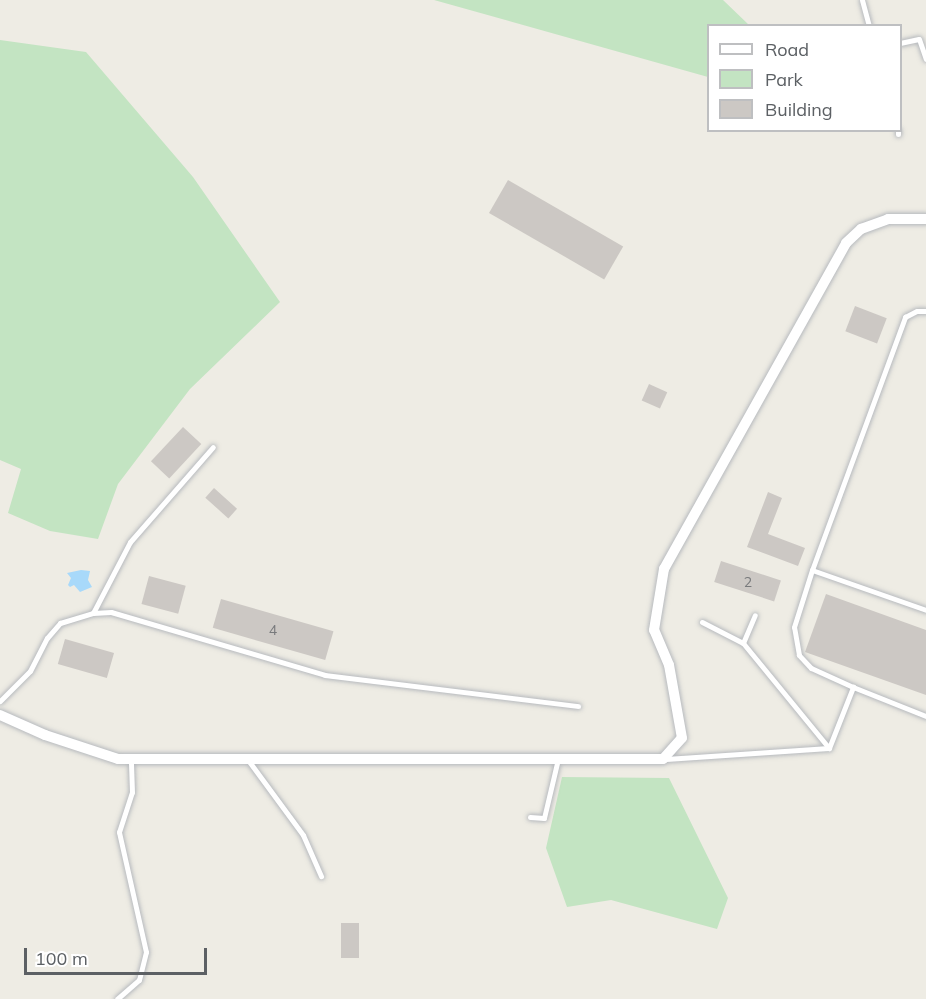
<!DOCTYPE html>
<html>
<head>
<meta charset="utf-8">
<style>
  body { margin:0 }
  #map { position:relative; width:926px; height:999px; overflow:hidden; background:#eeece4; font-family:Mulish,sans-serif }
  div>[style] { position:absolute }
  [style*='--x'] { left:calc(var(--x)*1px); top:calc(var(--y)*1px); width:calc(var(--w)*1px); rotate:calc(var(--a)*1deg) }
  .green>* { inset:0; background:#c3e4c2 }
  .water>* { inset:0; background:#a8d9fa }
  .building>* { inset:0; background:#ccc8c4; transform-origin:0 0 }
  .roads { filter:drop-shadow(0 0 2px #b7babe) drop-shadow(0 0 2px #b7babe) }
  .service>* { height:5px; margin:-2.5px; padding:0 2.5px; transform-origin:2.5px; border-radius:2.5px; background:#fff }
  .minor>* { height:10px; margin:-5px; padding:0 5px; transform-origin:5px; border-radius:5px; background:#fff }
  span { translate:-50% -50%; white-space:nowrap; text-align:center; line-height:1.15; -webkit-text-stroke:6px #fff; paint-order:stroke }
  .number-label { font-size:14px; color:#787a7c }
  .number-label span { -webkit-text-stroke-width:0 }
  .legend { position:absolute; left:707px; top:24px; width:195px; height:108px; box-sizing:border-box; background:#fff; border:2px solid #bebfc1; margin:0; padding:8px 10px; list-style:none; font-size:18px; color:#5c6064 }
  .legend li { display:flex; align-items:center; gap:12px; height:30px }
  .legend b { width:30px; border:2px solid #bebfc1 }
  .scale { position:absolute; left:24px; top:948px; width:183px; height:27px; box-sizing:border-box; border:3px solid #5c6064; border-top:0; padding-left:8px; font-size:18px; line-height:21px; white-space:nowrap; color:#5c6064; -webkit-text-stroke:4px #fff; paint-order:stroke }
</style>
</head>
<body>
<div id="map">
  <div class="green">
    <i style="clip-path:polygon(434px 0,723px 0,749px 25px,708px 26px,708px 77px)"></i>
    <i style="clip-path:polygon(0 40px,86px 52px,193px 177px,280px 302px,190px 389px,118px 484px,98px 539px,50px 531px,8px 513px,21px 469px,0 460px)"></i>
    <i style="clip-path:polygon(562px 777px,669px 778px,728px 898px,717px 929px,611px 900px,567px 907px,546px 848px)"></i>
  </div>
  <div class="water">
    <i style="clip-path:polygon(81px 570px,90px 571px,88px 580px,92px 587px,80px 592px,74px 585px,70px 587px,68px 585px,71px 578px,67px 573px)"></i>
  </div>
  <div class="building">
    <i style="left:508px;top:180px;width:133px;height:38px;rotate:30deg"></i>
    <i style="left:855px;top:306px;width:34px;height:27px;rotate:21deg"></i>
    <i style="left:649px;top:384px;width:20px;height:18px;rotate:24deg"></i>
    <i style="left:183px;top:427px;width:25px;height:47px;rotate:43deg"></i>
    <i style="left:214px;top:488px;width:31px;height:13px;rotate:42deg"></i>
    <i style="clip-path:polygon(768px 492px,782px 498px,768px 534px,805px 548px,798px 566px,747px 547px)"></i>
    <i style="left:721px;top:561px;width:63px;height:22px;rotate:18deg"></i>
    <i style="left:149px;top:576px;width:38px;height:29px;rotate:15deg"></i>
    <i style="clip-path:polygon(826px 594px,926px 630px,926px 695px,805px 652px)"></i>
    <i style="left:221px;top:599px;width:117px;height:30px;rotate:16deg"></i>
    <i style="left:65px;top:639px;width:51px;height:26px;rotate:16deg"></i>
    <i style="left:341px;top:923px;width:18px;height:35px"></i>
  </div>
  <div class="roads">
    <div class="service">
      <i style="--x:862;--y:0;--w:27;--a:75"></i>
      <i style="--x:900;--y:43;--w:19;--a:-12"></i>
      <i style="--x:919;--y:39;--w:21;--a:71"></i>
      <i style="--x:898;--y:130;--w:4;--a:90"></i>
      <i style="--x:812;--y:570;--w:270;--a:-69.8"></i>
      <i style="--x:905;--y:317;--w:13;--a:-27"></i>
      <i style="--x:917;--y:311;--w:9;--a:0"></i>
      <i style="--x:93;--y:613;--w:80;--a:-62.5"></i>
      <i style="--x:130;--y:542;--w:126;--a:-48.9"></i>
      <i style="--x:702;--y:622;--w:46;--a:27.1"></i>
      <i style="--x:743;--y:643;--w:136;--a:50.7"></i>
      <i style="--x:743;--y:643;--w:30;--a:-67"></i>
      <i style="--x:853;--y:687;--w:79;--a:21.7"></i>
      <i style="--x:0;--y:701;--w:42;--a:-45"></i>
      <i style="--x:30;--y:671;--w:37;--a:-63"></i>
      <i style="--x:47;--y:638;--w:20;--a:-49"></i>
      <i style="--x:60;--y:623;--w:34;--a:-17"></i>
      <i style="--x:93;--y:613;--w:18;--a:-3"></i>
      <i style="--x:111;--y:612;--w:223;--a:16.4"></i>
      <i style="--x:325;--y:675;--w:255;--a:7"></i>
      <i style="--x:666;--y:759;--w:163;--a:-3.9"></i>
      <i style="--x:829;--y:748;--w:66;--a:-68.5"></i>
      <i style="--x:853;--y:687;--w:46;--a:-155.7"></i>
      <i style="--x:811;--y:668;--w:18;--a:-133"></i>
      <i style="--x:799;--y:655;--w:28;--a:-100"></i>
      <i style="--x:794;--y:627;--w:60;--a:-72.5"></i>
      <i style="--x:812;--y:570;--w:121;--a:19.3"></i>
      <i style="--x:248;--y:760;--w:93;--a:53.7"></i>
      <i style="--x:303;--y:835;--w:45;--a:66.3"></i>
      <i style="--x:530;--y:817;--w:14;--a:4"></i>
      <i style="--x:544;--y:818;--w:61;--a:-76.7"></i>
      <i style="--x:117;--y:999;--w:29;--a:-41"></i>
      <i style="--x:139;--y:980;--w:29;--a:-76"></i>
      <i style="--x:146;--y:952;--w:123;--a:-102.7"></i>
      <i style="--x:119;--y:832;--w:42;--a:-72"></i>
      <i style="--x:132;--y:792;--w:33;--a:-92"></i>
    </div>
    <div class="minor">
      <i style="--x:0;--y:715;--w:49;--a:24"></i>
      <i style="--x:45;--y:735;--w:77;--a:18.2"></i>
      <i style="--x:118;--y:759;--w:545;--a:0"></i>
      <i style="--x:663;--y:759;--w:28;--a:-48"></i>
      <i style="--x:682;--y:738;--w:74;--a:-100.1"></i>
      <i style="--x:669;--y:665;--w:38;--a:-113"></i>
      <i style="--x:654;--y:630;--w:62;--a:-80.7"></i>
      <i style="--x:664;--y:569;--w:373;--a:-60.8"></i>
      <i style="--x:846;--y:243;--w:21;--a:-43"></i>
      <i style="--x:861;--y:229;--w:29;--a:-20"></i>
      <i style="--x:888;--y:219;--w:38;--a:0"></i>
    </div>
  </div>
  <div class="number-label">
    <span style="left:748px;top:582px">2</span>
    <span style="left:273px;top:630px">4</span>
  </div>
  <ul class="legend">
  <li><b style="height:8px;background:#fff"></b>Road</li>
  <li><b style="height:16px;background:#c3e4c2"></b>Park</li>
  <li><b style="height:16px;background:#ccc8c4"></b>Building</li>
  </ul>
  <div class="scale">100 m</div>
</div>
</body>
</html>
